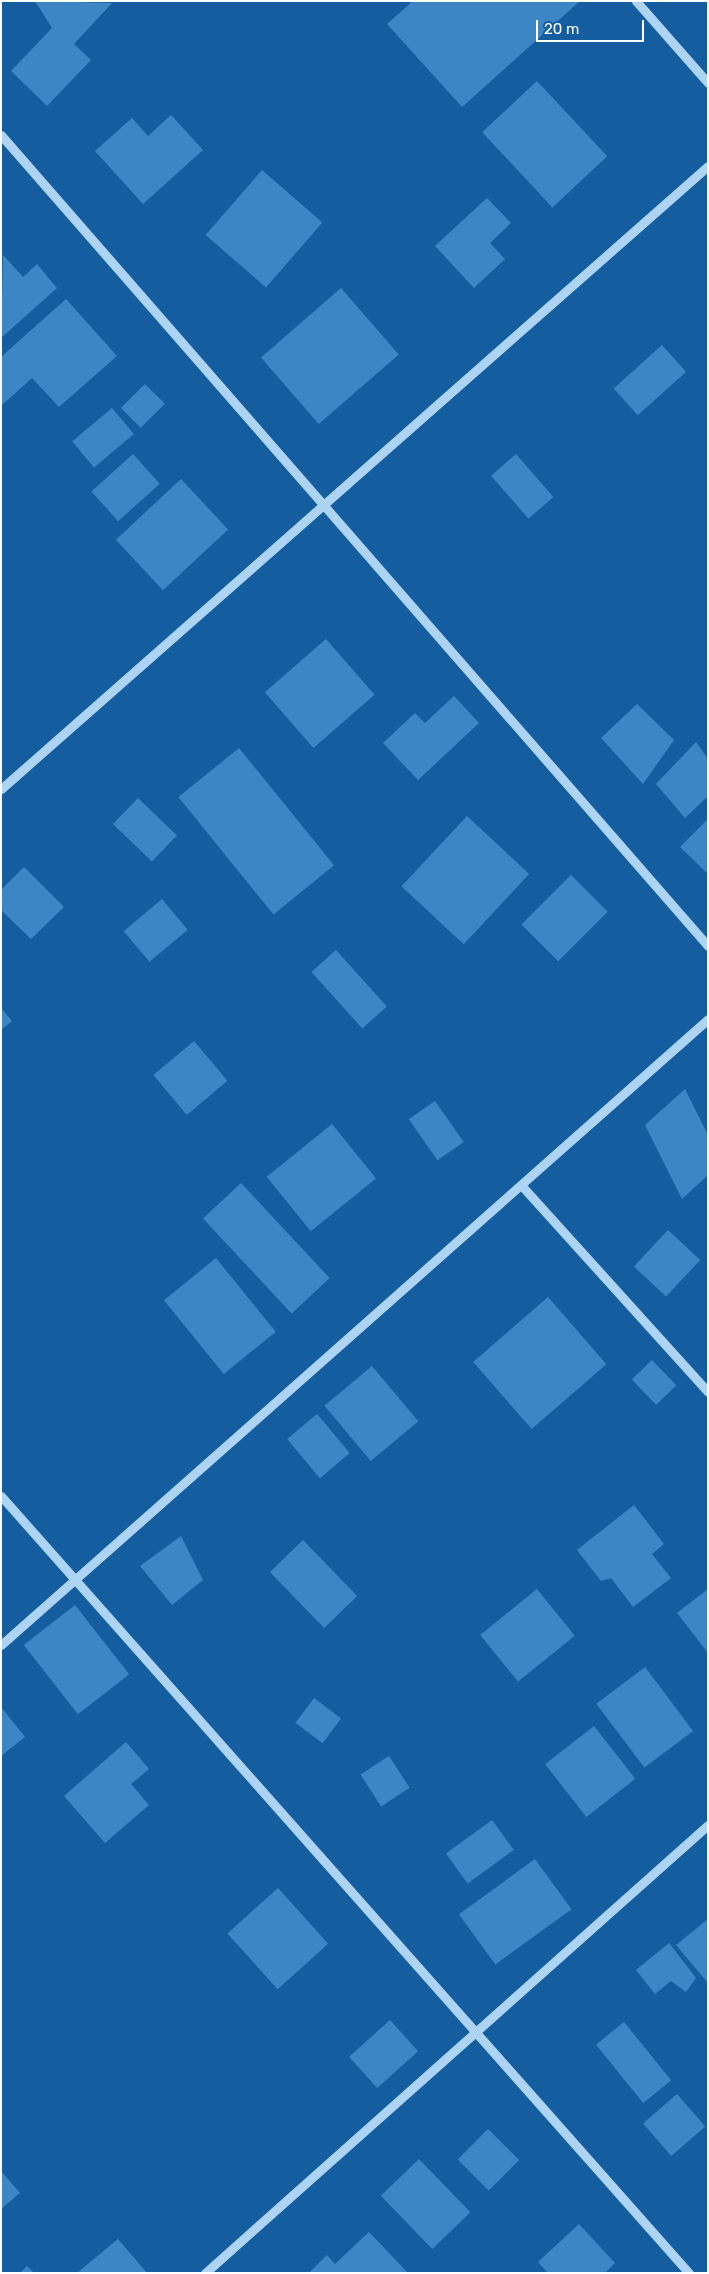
<!DOCTYPE html>
<html>
<head>
<meta charset="utf-8">
<style>
  body { margin:0 }
  #map { position:relative; width:709px; height:2274px; overflow:hidden; background:#145ea0; font-family:Rubik,sans-serif }
  div>[style] { position:absolute }
  [style*='--x'] { left:calc(var(--x)*1px); top:calc(var(--y)*1px); width:calc(var(--w)*1px); rotate:calc(var(--a)*1deg) }
  .building>* { inset:0; background:#3d86c6; transform-origin:0 0 }
  .minor>* { height:9px; margin:-4.5px; padding:0 4.5px; transform-origin:4.5px; border-radius:4.5px; background:#add4f4 }
  span { translate:-50% -50%; white-space:nowrap; text-align:center; line-height:1.15; -webkit-text-stroke:4px #145ea0; paint-order:stroke }
  .frame { position:absolute; inset:0; border:2px solid #fff; pointer-events:none }
  .scale { position:absolute; left:536px; top:20px; width:108px; height:22px; box-sizing:border-box; border:2px solid #fff; border-top:0; padding-left:6px; font-size:15px; line-height:18px; white-space:nowrap; color:#fff; -webkit-text-stroke:4px #145ea0; paint-order:stroke }
</style>
</head>
<body>
<div id="map">
  <div class="building">
    <i style="clip-path:polygon(35px 1px,112px 3px,74px 44px,91px 60px,47px 106px,11px 71px,52px 28px)"></i>
    <i style="clip-path:polygon(413px 1px,580px 1px,462px 107px,387px 24px)"></i>
    <i style="left:537px;top:81px;width:103px;height:75px;rotate:47deg"></i>
    <i style="clip-path:polygon(171px 115px,203px 150px,143px 204px,95px 151px,132px 118px,148px 136px)"></i>
    <i style="left:262px;top:170px;width:80px;height:86px;rotate:41deg"></i>
    <i style="clip-path:polygon(487px 198px,511px 223px,490px 243px,505px 259px,474px 288px,435px 246px)"></i>
    <i style="clip-path:polygon(3px 255px,23px 277px,37px 264px,57px 288px,1px 338px)"></i>
    <i style="left:341px;top:288px;width:88px;height:106px;rotate:49deg"></i>
    <i style="clip-path:polygon(66px 299px,117px 356px,59px 407px,32px 378px,1px 406px,1px 357px)"></i>
    <i style="left:662px;top:345px;width:36px;height:65px;rotate:48deg"></i>
    <i style="left:145px;top:384px;width:28px;height:34px;rotate:45deg"></i>
    <i style="left:112px;top:408px;width:34px;height:52px;rotate:50deg"></i>
    <i style="left:133px;top:454px;width:40px;height:56px;rotate:48deg"></i>
    <i style="left:516px;top:454px;width:57px;height:33px;rotate:49deg"></i>
    <i style="left:181px;top:479px;width:69px;height:89px;rotate:47deg"></i>
    <i style="left:326px;top:639px;width:74px;height:81px;rotate:49deg"></i>
    <i style="clip-path:polygon(454px 696px,479px 723px,418px 780px,383px 743px,415px 713px,425px 723px)"></i>
    <i style="clip-path:polygon(637px 704px,674px 740px,643px 784px,601px 738px)"></i>
    <i style="clip-path:polygon(696px 742px,708px 759px,708px 796px,685px 818px,656px 784px)"></i>
    <i style="left:239px;top:748px;width:151px;height:78px;rotate:51deg"></i>
    <i style="left:138px;top:798px;width:54px;height:36px;rotate:44deg"></i>
    <i style="left:467px;top:816px;width:85px;height:96px;rotate:43deg"></i>
    <i style="clip-path:polygon(708px 819px,708px 874px,680px 847px)"></i>
    <i style="clip-path:polygon(24px 867px,64px 907px,31px 939px,1px 910px,1px 890px)"></i>
    <i style="left:571px;top:875px;width:52px;height:70px;rotate:45deg"></i>
    <i style="left:162px;top:899px;width:40px;height:50px;rotate:50deg"></i>
    <i style="left:336px;top:950px;width:76px;height:33px;rotate:48deg"></i>
    <i style="clip-path:polygon(1px 1008px,12px 1021px,1px 1030px)"></i>
    <i style="left:194px;top:1041px;width:52px;height:53px;rotate:50deg"></i>
    <i style="clip-path:polygon(685px 1089px,708px 1135px,708px 1175px,682px 1199px,645px 1125px)"></i>
    <i style="left:435px;top:1101px;width:50px;height:32px;rotate:55deg"></i>
    <i style="left:332px;top:1124px;width:70px;height:84px;rotate:51deg"></i>
    <i style="left:241px;top:1183px;width:130px;height:52px;rotate:47deg"></i>
    <i style="left:668px;top:1230px;width:44px;height:50px;rotate:43deg"></i>
    <i style="left:216px;top:1258px;width:95px;height:67px;rotate:51deg"></i>
    <i style="left:548px;top:1297px;width:89px;height:99px;rotate:49deg"></i>
    <i style="left:652px;top:1360px;width:35px;height:28px;rotate:46deg"></i>
    <i style="left:372px;top:1366px;width:72px;height:62px;rotate:50deg"></i>
    <i style="left:317px;top:1414px;width:51px;height:39px;rotate:50deg"></i>
    <i style="clip-path:polygon(634px 1505px,664px 1544px,652px 1554px,671px 1578px,633px 1607px,611px 1578px,601px 1581px,577px 1550px)"></i>
    <i style="clip-path:polygon(181px 1536px,203px 1580px,172px 1605px,140px 1566px)"></i>
    <i style="left:303px;top:1540px;width:78px;height:46px;rotate:46deg"></i>
    <i style="left:537px;top:1589px;width:60px;height:73px;rotate:51deg"></i>
    <i style="clip-path:polygon(708px 1589px,708px 1653px,677px 1613px)"></i>
    <i style="left:75px;top:1605px;width:88px;height:65px;rotate:52deg"></i>
    <i style="left:645px;top:1667px;width:80px;height:61px;rotate:53deg"></i>
    <i style="left:314px;top:1698px;width:34px;height:31px;rotate:37deg"></i>
    <i style="clip-path:polygon(1px 1707px,25px 1737px,1px 1756px)"></i>
    <i style="left:594px;top:1726px;width:67px;height:62px;rotate:52deg"></i>
    <i style="clip-path:polygon(126px 1742px,149px 1769px,131px 1784px,149px 1805px,105px 1843px,64px 1796px)"></i>
    <i style="left:389px;top:1756px;width:38px;height:34px;rotate:57deg"></i>
    <i style="left:492px;top:1820px;width:37px;height:57px;rotate:54deg"></i>
    <i style="left:535px;top:1859px;width:62px;height:94px;rotate:54deg"></i>
    <i style="left:278px;top:1888px;width:75px;height:68px;rotate:48deg"></i>
    <i style="clip-path:polygon(708px 1919px,708px 1983px,676px 1945px)"></i>
    <i style="clip-path:polygon(669px 1943px,696px 1978px,686px 1992px,671px 1981px,655px 1994px,636px 1970px)"></i>
    <i style="left:390px;top:2020px;width:42px;height:55px;rotate:48deg"></i>
    <i style="left:624px;top:2022px;width:75px;height:36px;rotate:51deg"></i>
    <i style="left:677px;top:2094px;width:43px;height:45px;rotate:49deg"></i>
    <i style="left:488px;top:2129px;width:44px;height:43px;rotate:45deg"></i>
    <i style="left:419px;top:2159px;width:74px;height:53px;rotate:46deg"></i>
    <i style="clip-path:polygon(1px 2171px,20px 2193px,1px 2209px)"></i>
    <i style="clip-path:polygon(579px 2224px,615px 2263px,605px 2273px,548px 2273px,538px 2262px)"></i>
    <i style="clip-path:polygon(369px 2232px,408px 2273px,309px 2273px,327px 2255px,335px 2264px)"></i>
    <i style="clip-path:polygon(118px 2239px,147px 2273px,77px 2273px)"></i>
    <i style="clip-path:polygon(27px 2266px,34px 2273px,20px 2273px)"></i>
  </div>
  <div class="minor">
    <i style="--x:636;--y:1;--w:109;--a:48.7"></i>
    <i style="--x:1;--y:135;--w:1076;--a:48.92"></i>
    <i style="--x:1;--y:789;--w:942;--a:-41.39"></i>
    <i style="--x:521;--y:1185;--w:279;--a:47.9"></i>
    <i style="--x:1;--y:1496;--w:1038;--a:48.48"></i>
    <i style="--x:1;--y:1645;--w:944;--a:-41.52"></i>
    <i style="--x:205;--y:2273;--w:674;--a:-41.69"></i>
  </div>
  <div class="frame"></div>
  <div class="scale">20 m</div>
</div>
</body>
</html>
